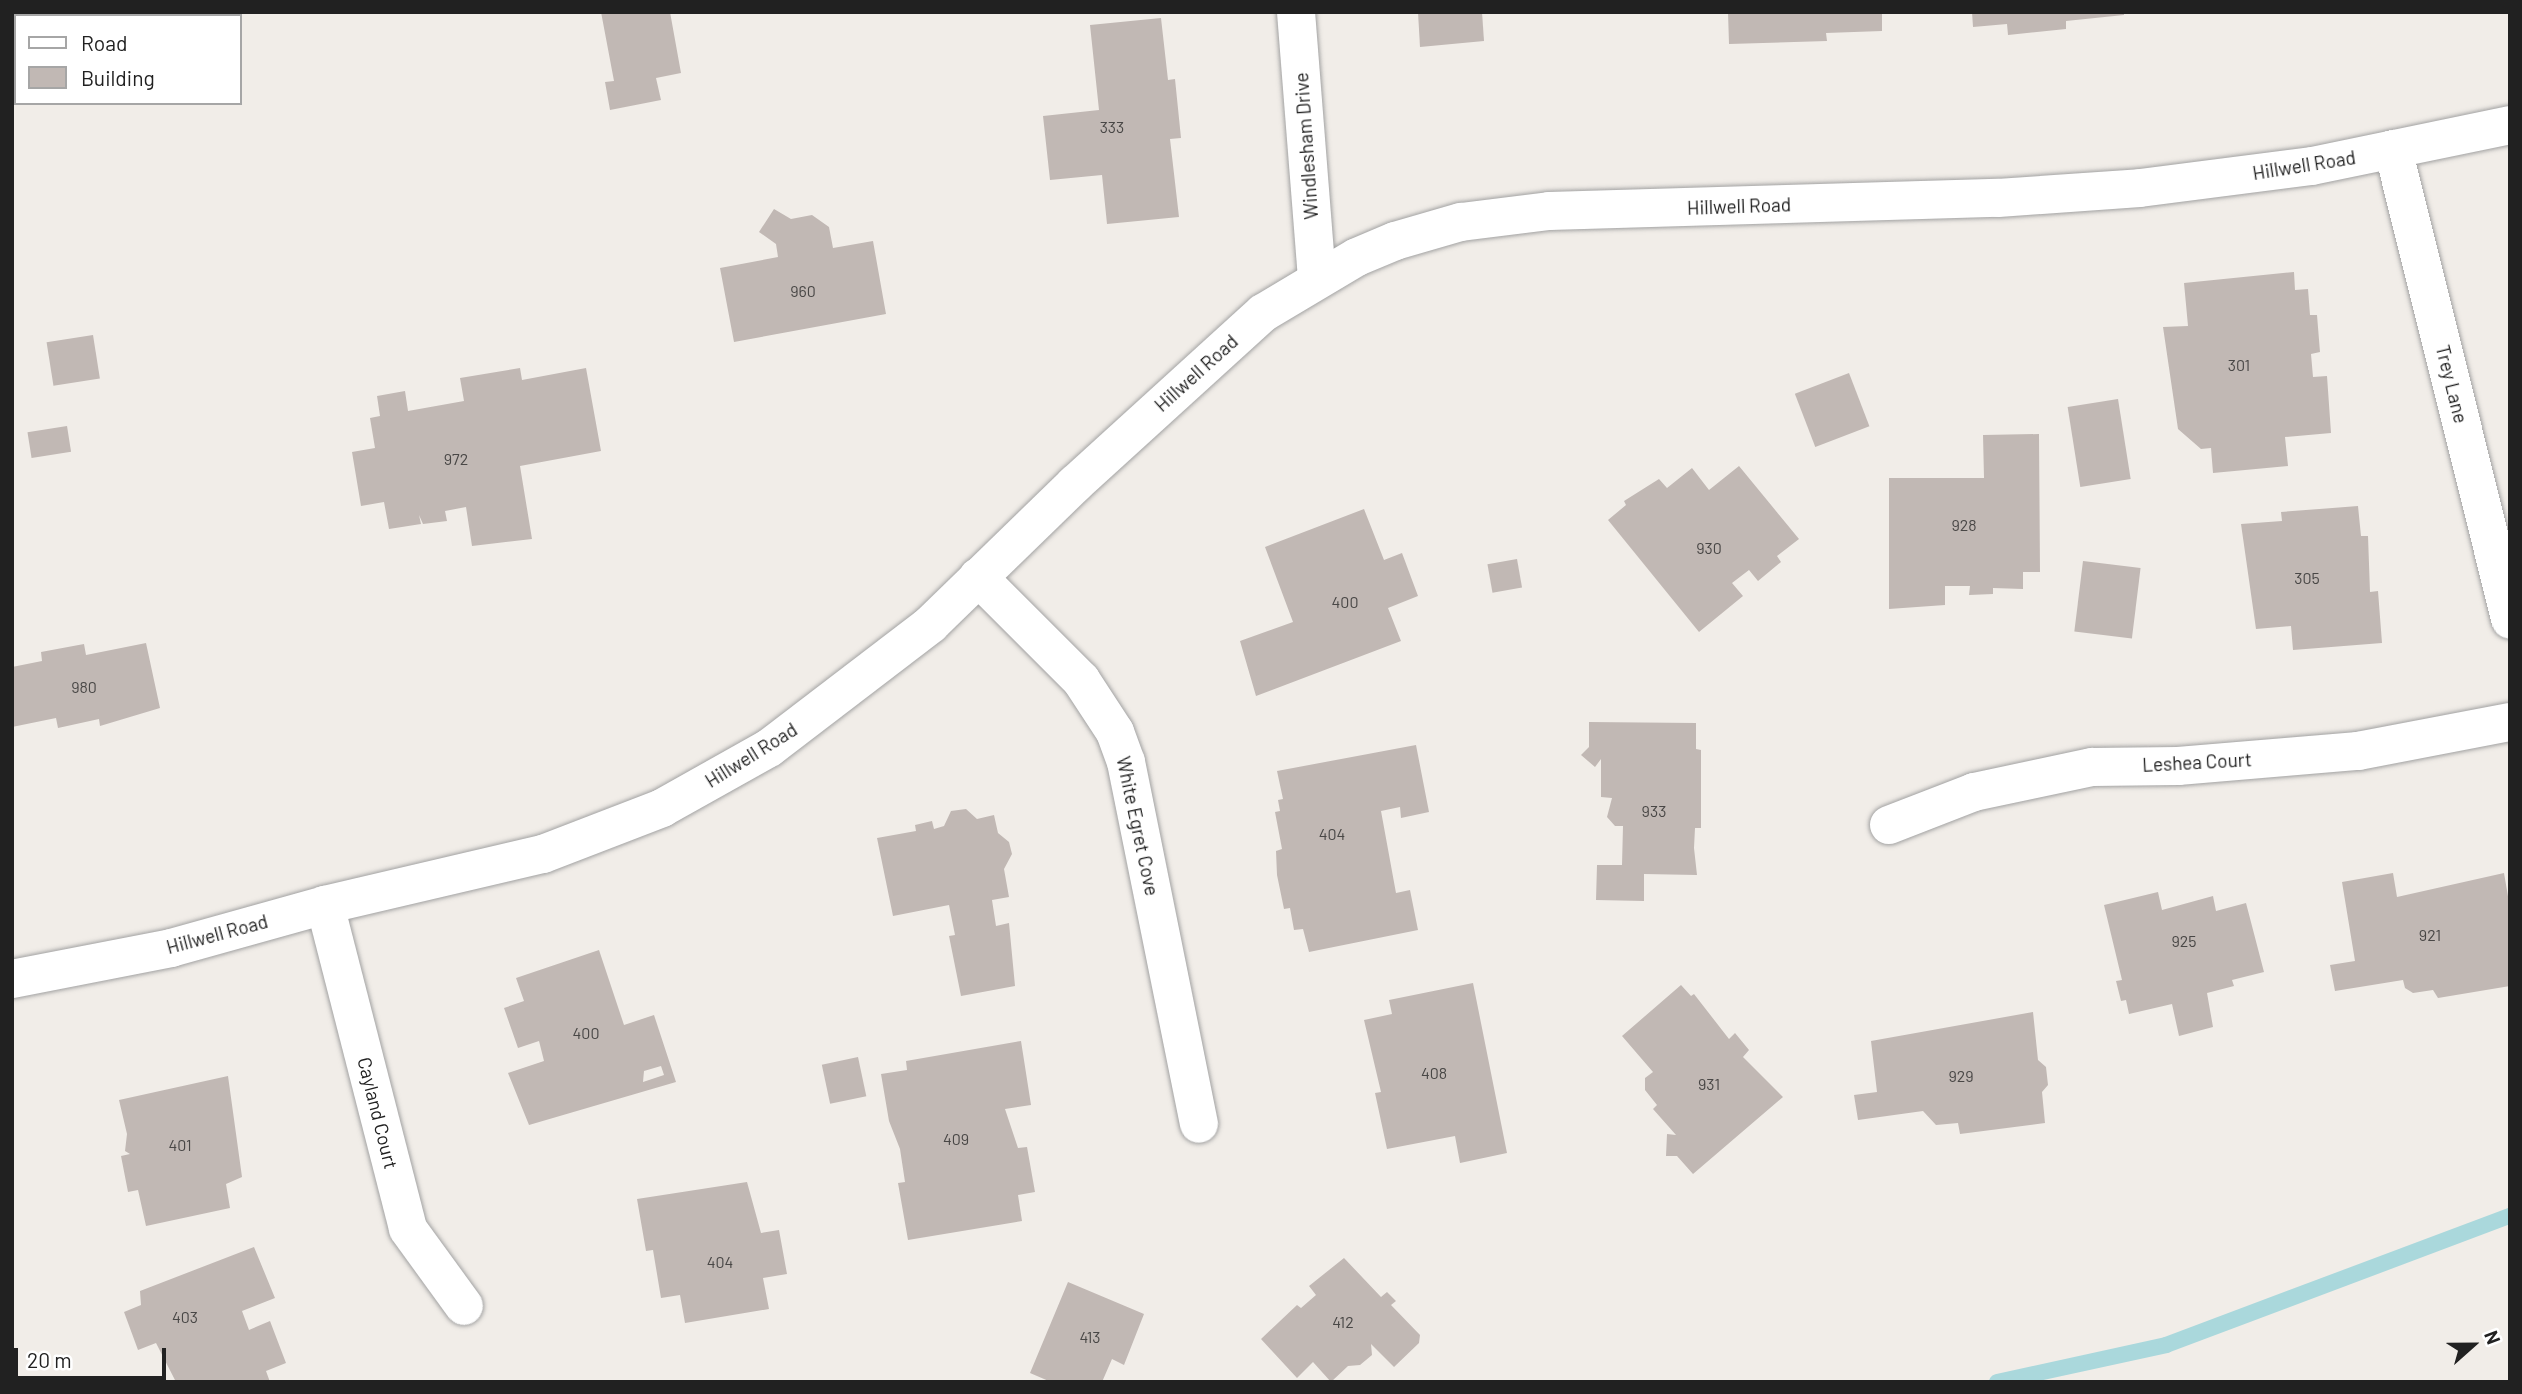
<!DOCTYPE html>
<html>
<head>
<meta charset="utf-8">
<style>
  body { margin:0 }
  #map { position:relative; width:2522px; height:1394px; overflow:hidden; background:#f1ede8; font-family:Barlow,sans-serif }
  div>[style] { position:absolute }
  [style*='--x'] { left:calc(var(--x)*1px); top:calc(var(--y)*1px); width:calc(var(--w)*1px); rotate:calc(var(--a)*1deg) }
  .stream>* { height:16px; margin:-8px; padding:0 8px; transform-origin:8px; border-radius:8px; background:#aad8dc }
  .building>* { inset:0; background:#c1b8b4; transform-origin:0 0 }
  .roads { filter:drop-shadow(0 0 2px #a2a2a2) drop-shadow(0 0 2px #a2a2a2) }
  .minor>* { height:38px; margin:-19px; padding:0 19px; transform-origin:19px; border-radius:19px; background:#fff }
  .tertiary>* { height:38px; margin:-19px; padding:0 19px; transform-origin:19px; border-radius:19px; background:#fff }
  span { translate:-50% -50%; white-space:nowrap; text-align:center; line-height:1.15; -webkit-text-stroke:6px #fff; paint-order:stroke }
  .number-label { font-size:16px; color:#494746 }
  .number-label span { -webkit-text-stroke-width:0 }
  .street-label { font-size:19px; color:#212121 }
  .frame { position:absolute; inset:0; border:14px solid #212121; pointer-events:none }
  .legend { position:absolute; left:14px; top:14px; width:228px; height:91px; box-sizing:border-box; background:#fff; border:2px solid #a6a6a6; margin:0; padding:9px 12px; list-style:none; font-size:21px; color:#212121 }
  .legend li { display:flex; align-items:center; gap:14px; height:35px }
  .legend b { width:35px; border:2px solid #a6a6a6 }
  .north { position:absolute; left:2438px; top:1310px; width:70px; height:70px; -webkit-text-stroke:5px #fff; paint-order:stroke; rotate:69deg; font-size:19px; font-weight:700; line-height:28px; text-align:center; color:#212121 }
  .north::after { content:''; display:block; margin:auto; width:24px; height:32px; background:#212121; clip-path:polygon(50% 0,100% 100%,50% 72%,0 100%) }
  .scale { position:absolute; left:14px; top:1348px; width:152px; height:32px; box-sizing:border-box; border:4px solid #212121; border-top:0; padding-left:9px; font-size:21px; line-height:24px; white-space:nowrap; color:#212121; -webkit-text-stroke:5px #fff; paint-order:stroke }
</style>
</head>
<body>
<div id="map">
  <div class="stream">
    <i style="--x:1997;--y:1382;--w:173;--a:-12.3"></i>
    <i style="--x:2166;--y:1345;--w:367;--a:-20.6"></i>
  </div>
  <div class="building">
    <i style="clip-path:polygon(601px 12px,670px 12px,681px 73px,656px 78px,661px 100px,610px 110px,605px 82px,614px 81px)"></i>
    <i style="clip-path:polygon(1418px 12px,1482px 12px,1484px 41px,1420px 47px)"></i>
    <i style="clip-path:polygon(1728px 12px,1882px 12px,1882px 31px,1826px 33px,1827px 41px,1729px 44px)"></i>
    <i style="clip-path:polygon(1972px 12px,2124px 12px,2124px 15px,2066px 21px,2066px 29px,2008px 35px,2007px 24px,1973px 27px)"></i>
    <i style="clip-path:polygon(1161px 18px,1168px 80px,1175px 79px,1181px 138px,1170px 139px,1179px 217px,1107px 224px,1102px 175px,1050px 180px,1043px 116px,1099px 110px,1090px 25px)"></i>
    <i style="clip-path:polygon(774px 209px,791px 219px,812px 215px,829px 227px,833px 248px,873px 241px,886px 314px,734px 342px,720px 268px,778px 257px,776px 244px,759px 232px)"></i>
    <i style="clip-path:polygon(2294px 272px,2295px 290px,2308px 289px,2310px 315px,2317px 315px,2320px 352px,2311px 354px,2313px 377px,2327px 376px,2331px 433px,2285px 437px,2288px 466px,2213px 473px,2211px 448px,2201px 449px,2178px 429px,2163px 327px,2188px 326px,2184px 283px)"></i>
    <i style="left:93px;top:335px;width:44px;height:47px;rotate:81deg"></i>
    <i style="clip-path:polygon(520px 368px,522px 380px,586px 368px,601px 451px,520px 466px,532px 539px,472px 546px,466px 507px,445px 511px,447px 521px,423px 524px,419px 515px,421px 524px,389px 529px,384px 502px,361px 506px,352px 452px,375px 448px,370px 418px,380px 416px,377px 396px,405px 391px,408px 411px,464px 401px,460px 378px)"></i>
    <i style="left:1849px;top:373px;width:57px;height:58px;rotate:69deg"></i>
    <i style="left:2118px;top:399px;width:81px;height:51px;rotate:81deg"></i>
    <i style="left:67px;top:426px;width:26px;height:40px;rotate:81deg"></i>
    <i style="clip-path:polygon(2039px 434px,2040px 572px,2023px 572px,2023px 589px,1993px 588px,1993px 594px,1969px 595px,1970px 586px,1945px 586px,1945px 605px,1889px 609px,1889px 478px,1984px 478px,1983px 435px)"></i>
    <i style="clip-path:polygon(1739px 466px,1799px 539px,1777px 556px,1781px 562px,1758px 581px,1749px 570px,1732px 583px,1743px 596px,1699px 632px,1608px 520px,1626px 505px,1624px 501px,1659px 479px,1667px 488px,1692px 468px,1709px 490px)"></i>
    <i style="clip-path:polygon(2358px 506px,2361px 536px,2368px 536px,2370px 592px,2378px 591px,2382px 643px,2293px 650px,2291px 626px,2256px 629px,2241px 524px,2282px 521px,2281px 512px)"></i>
    <i style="clip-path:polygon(1364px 509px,1384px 560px,1402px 553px,1418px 596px,1388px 608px,1401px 641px,1256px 696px,1240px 641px,1293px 622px,1265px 547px)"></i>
    <i style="left:1517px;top:559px;width:29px;height:30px;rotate:80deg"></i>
    <i style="left:2083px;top:561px;width:58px;height:71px;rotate:7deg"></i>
    <i style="clip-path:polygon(146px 643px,160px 708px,100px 726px,99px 719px,58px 728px,56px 718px,12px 727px,12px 667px,42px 661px,41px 652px,84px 644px,86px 655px)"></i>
    <i style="clip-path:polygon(1589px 722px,1696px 723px,1696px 749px,1701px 750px,1701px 828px,1695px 828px,1694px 848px,1697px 875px,1644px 874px,1644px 901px,1596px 900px,1597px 865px,1622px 865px,1623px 826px,1615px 826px,1607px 817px,1612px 798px,1601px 797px,1601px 759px,1595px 767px,1581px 755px,1589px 747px)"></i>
    <i style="clip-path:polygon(1416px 745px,1429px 812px,1401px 818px,1400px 807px,1381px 811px,1396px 893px,1410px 890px,1418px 930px,1309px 952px,1303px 929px,1294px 930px,1290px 908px,1284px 909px,1277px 875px,1276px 851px,1282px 849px,1275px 812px,1280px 811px,1278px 800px,1283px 799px,1277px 771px)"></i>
    <i style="clip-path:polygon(966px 809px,977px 819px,994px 815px,998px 833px,1009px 842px,1012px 854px,1004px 869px,1009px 897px,992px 900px,996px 926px,1009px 923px,1015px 986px,961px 996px,949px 936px,955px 935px,949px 905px,893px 916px,877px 838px,916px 831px,915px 825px,932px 821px,934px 829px,944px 826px,951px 811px)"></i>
    <i style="clip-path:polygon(2393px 873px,2397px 897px,2504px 873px,2510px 908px,2510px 986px,2438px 998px,2433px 990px,2413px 993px,2405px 988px,2403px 980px,2335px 991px,2330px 965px,2355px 961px,2342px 882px)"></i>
    <i style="clip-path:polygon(2158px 892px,2162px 910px,2213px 896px,2216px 911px,2246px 903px,2264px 972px,2232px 980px,2234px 986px,2207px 993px,2213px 1027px,2179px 1036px,2172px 1004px,2129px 1014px,2126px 1000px,2121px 1001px,2116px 981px,2122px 980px,2104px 905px)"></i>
    <i style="clip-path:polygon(evenodd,599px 950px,624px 1025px,654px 1015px,676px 1082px,529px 1125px,508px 1073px,544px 1061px,539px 1041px,518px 1048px,504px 1008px,524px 1001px,516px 978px,599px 950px,661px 1066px,664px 1075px,643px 1082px,644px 1071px,661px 1066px)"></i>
    <i style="clip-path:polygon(1473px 983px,1507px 1153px,1460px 1163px,1455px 1136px,1387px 1149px,1375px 1093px,1381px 1092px,1364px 1020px,1392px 1014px,1389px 1000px)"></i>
    <i style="clip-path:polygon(1681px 985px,1691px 996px,1694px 994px,1729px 1039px,1735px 1033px,1749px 1050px,1743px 1057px,1783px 1097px,1693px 1174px,1677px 1156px,1666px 1156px,1667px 1134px,1676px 1135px,1653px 1109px,1657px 1105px,1645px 1090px,1645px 1078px,1653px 1072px,1622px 1036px)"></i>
    <i style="clip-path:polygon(2033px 1012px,2038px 1060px,2046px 1067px,2048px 1085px,2042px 1092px,2045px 1123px,1960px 1134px,1958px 1123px,1936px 1125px,1923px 1111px,1858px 1120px,1854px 1095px,1877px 1092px,1871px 1041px)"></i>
    <i style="clip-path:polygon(1021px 1041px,1031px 1105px,1005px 1109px,1018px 1148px,1027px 1147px,1035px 1192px,1018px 1195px,1022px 1221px,908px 1240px,898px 1183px,905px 1182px,900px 1149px,889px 1121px,881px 1074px,907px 1070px,906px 1061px)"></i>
    <i style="left:858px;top:1057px;width:40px;height:37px;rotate:78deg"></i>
    <i style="clip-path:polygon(228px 1076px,242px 1177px,226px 1184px,230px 1208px,146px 1226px,138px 1190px,128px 1192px,121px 1156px,130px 1154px,125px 1151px,127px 1134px,119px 1100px)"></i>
    <i style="clip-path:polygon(747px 1182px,761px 1233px,779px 1230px,787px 1274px,763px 1278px,769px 1309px,685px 1323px,680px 1295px,661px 1298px,653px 1250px,646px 1251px,637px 1199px)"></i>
    <i style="clip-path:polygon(254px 1247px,275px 1298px,242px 1311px,249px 1330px,270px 1321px,286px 1363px,266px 1371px,270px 1382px,176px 1382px,156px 1343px,138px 1350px,124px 1312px,141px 1305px,140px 1291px)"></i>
    <i style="clip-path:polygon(1344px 1258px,1381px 1297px,1387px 1292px,1396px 1301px,1391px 1305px,1420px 1335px,1419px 1343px,1394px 1367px,1371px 1344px,1372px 1355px,1360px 1365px,1348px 1366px,1331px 1382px,1313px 1362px,1297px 1378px,1261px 1339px,1297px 1305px,1301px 1308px,1316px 1295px,1309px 1286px)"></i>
    <i style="clip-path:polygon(1068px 1282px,1144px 1314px,1124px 1365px,1112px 1359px,1102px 1382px,1051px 1382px,1030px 1373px)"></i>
  </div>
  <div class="roads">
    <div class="minor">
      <i style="--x:1296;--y:12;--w:268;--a:85.5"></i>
      <i style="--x:2393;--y:149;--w:485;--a:76"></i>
      <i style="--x:978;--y:577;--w:146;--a:45"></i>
      <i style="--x:1081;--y:680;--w:62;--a:56.8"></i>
      <i style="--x:1115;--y:732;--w:32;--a:70"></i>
      <i style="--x:1126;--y:762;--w:369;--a:78.6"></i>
      <i style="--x:1889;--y:825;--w:91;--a:-21.2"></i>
      <i style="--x:1974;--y:792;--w:121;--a:-12"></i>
      <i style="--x:2092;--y:767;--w:86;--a:-0.7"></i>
      <i style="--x:2178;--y:766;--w:181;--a:-4.8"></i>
      <i style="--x:2358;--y:751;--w:155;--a:-10.8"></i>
      <i style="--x:325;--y:905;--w:334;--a:75.6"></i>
      <i style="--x:408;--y:1229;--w:95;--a:54"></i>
    </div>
    <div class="tertiary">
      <i style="--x:12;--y:979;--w:162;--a:-11"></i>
      <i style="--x:171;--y:948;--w:160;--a:-15.6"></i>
      <i style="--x:325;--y:905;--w:224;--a:-13.2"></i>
      <i style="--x:543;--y:854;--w:128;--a:-21.1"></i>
      <i style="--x:662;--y:808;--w:123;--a:-29.3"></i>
      <i style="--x:769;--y:748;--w:204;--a:-37.4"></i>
      <i style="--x:931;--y:624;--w:201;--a:-44.2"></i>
      <i style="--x:1075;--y:484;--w:254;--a:-42.3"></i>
      <i style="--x:1263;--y:313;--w:109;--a:-30.8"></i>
      <i style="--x:1357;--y:257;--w:41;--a:-22.8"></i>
      <i style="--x:1395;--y:241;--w:69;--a:-16.1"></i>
      <i style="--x:1461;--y:222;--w:89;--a:-7.1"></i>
      <i style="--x:1549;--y:211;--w:449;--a:-1.7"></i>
      <i style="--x:1998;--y:198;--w:142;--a:-4"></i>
      <i style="--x:2140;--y:188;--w:173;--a:-7.3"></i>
      <i style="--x:2312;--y:166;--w:202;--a:-11.7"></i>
    </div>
  </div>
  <div class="number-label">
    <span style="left:1112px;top:127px">333</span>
    <span style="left:803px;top:291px">960</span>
    <span style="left:2239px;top:365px">301</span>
    <span style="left:456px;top:459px">972</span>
    <span style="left:1964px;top:525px">928</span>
    <span style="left:1709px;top:548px">930</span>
    <span style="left:2307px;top:578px">305</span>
    <span style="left:1345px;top:602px">400</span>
    <span style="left:84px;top:687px">980</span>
    <span style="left:1654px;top:811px">933</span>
    <span style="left:1332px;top:834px">404</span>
    <span style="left:2430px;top:935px">921</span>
    <span style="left:2184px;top:941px">925</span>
    <span style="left:586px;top:1033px">400</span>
    <span style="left:1434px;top:1073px">408</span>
    <span style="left:1961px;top:1076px">929</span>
    <span style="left:1709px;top:1084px">931</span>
    <span style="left:956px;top:1139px">409</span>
    <span style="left:180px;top:1145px">401</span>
    <span style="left:720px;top:1262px">404</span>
    <span style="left:185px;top:1317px">403</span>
    <span style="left:1343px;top:1322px">412</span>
    <span style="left:1090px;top:1337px">413</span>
  </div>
  <div class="street-label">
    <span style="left:1306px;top:146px;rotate:-94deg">Windlesham Drive</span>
    <span style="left:2304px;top:165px;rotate:-9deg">Hillwell Road</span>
    <span style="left:1739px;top:206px;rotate:-2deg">Hillwell Road</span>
    <span style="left:1196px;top:373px;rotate:-42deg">Hillwell Road</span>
    <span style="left:2452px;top:384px;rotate:76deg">Trey Lane</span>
    <span style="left:751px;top:755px;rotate:-32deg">Hillwell Road</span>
    <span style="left:2197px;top:762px;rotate:-3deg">Leshea Court</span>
    <span style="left:1138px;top:826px;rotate:78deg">White Egret Cove</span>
    <span style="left:217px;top:934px;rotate:-15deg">Hillwell Road</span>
    <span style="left:378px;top:1113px;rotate:76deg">Cayland Court</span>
  </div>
  <div class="frame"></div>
  <ul class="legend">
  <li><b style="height:9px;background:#fff"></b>Road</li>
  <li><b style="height:19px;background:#c1b8b4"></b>Building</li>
  </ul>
  <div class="north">N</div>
  <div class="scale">20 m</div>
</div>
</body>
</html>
